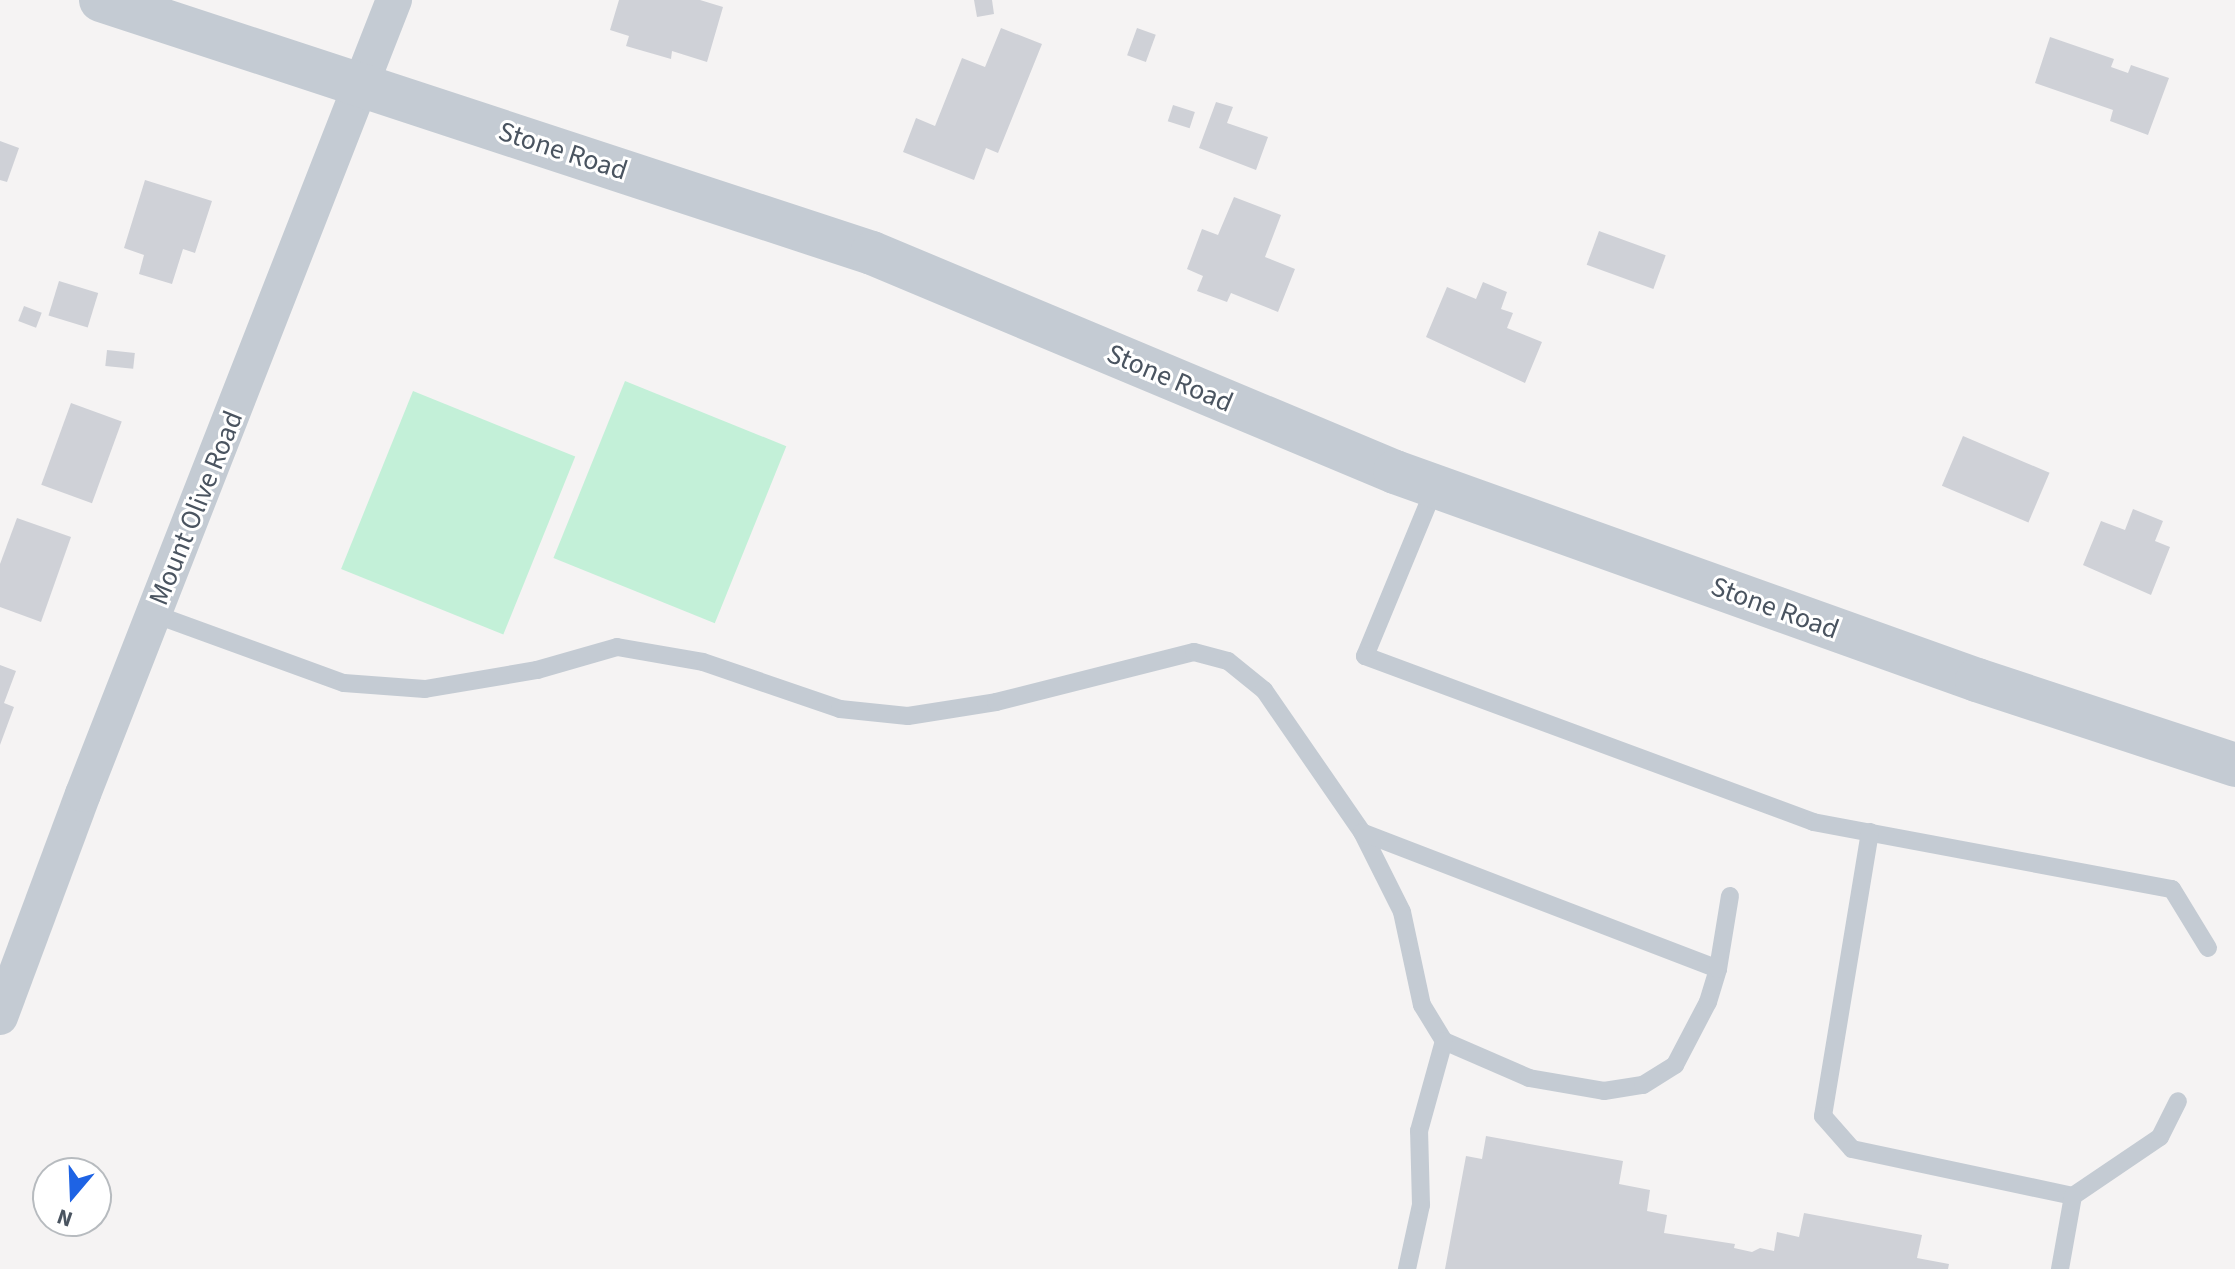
<!DOCTYPE html>
<html>
<head>
<meta charset="utf-8">
<style>
  body { margin:0 }
  #map { position:relative; width:2235px; height:1269px; overflow:hidden; background:#f5f3f3; font-family:"Source Sans 3",sans-serif }
  div>[style] { position:absolute }
  [style*='--x'] { left:calc(var(--x)*1px); top:calc(var(--y)*1px); width:calc(var(--w)*1px); rotate:calc(var(--a)*1deg) }
  .green>* { inset:0; background:#c3f0d8; transform-origin:0 0 }
  .building>* { inset:0; background:#cfd1d7; transform-origin:0 0 }
  .service>* { height:18px; margin:-9px; padding:0 9px; transform-origin:9px; border-radius:9px; background:#c4cbd3 }
  .minor>* { height:36px; margin:-18px; padding:0 18px; transform-origin:18px; border-radius:18px; background:#c4cbd3 }
  .tertiary>* { height:44px; margin:-22px; padding:0 22px; transform-origin:22px; border-radius:22px; background:#c4cbd3 }
  span { translate:-50% -50%; white-space:nowrap; text-align:center; line-height:1.15; -webkit-text-stroke:6px #fff; paint-order:stroke }
  .street-label { font-size:28px; color:#4a5460 }
  .north { position:absolute; left:32px; top:1157px; width:80px; height:80px; box-sizing:border-box; background:#fff; border:2px solid #b7bbbf; border-radius:50%; rotate:199deg; font-size:22px; font-weight:700; line-height:32px; text-align:center; color:#4a5460 }
  .north::after { content:''; display:block; margin:auto; width:28px; height:36px; background:#1e63e4; clip-path:polygon(50% 0,100% 100%,50% 72%,0 100%) }
</style>
</head>
<body>
<div id="map">
  <div class="green">
    <i style="left:625px;top:381px;width:174px;height:191px;rotate:22deg"></i>
    <i style="left:413px;top:391px;width:175px;height:192px;rotate:22deg"></i>
  </div>
  <div class="building">
    <i style="clip-path:polygon(619px 0,700px 0,723px 7px,707px 62px,672px 51px,671px 59px,626px 46px,629px 36px,610px 30px)"></i>
    <i style="clip-path:polygon(974px 0,992px 0,994px 14px,977px 17px)"></i>
    <i style="clip-path:polygon(1001px 28px,1042px 44px,998px 153px,986px 148px,974px 180px,903px 152px,916px 118px,935px 126px,962px 58px,985px 67px)"></i>
    <i style="left:1137px;top:28px;width:20px;height:29px;rotate:20deg"></i>
    <i style="clip-path:polygon(2050px 37px,2114px 59px,2111px 67px,2128px 73px,2131px 65px,2169px 78px,2148px 135px,2110px 121px,2113px 110px,2035px 83px)"></i>
    <i style="clip-path:polygon(1216px 102px,1233px 107px,1227px 123px,1268px 137px,1256px 170px,1199px 148px)"></i>
    <i style="left:1173px;top:105px;width:23px;height:17px;rotate:18deg"></i>
    <i style="clip-path:polygon(0 141px,19px 148px,7px 182px,0 180px)"></i>
    <i style="clip-path:polygon(145px 180px,212px 201px,195px 253px,183px 249px,172px 284px,139px 274px,144px 255px,124px 248px)"></i>
    <i style="clip-path:polygon(1234px 197px,1281px 215px,1265px 257px,1295px 269px,1278px 312px,1231px 293px,1227px 302px,1197px 291px,1203px 276px,1187px 269px,1202px 229px,1218px 235px)"></i>
    <i style="left:1599px;top:231px;width:71px;height:36px;rotate:20deg"></i>
    <i style="left:59px;top:281px;width:41px;height:36px;rotate:17deg"></i>
    <i style="clip-path:polygon(1483px 282px,1507px 292px,1501px 309px,1513px 313px,1507px 328px,1542px 342px,1525px 383px,1426px 337px,1447px 287px,1476px 299px)"></i>
    <i style="left:24px;top:306px;width:19px;height:16px;rotate:21deg"></i>
    <i style="left:107px;top:350px;width:28px;height:16px;rotate:6deg"></i>
    <i style="left:71px;top:403px;width:54px;height:87px;rotate:20deg"></i>
    <i style="left:1963px;top:436px;width:94px;height:54px;rotate:23deg"></i>
    <i style="clip-path:polygon(2133px 509px,2163px 521px,2155px 541px,2170px 547px,2151px 595px,2083px 565px,2101px 521px,2125px 530px)"></i>
    <i style="clip-path:polygon(17px 518px,71px 537px,41px 622px,0 607px,0 564px)"></i>
    <i style="clip-path:polygon(0 665px,16px 671px,4px 703px,14px 707px,0 745px)"></i>
    <i style="clip-path:polygon(1486px 1136px,1623px 1161px,1619px 1184px,1650px 1190px,1647px 1211px,1667px 1215px,1664px 1233px,1735px 1244px,1734px 1248px,1752px 1252px,1760px 1248px,1774px 1251px,1777px 1232px,1799px 1237px,1804px 1213px,1922px 1235px,1917px 1258px,1949px 1264px,1948px 1269px,1445px 1269px,1466px 1156px,1482px 1159px)"></i>
  </div>
  <div class="service">
    <i style="--x:1435;--y:487;--w:183;--a:112.5"></i>
    <i style="--x:1365;--y:656;--w:478;--a:20.3"></i>
    <i style="--x:1813;--y:822;--w:365;--a:10.6"></i>
    <i style="--x:2172;--y:889;--w:69;--a:58.6"></i>
    <i style="--x:154;--y:614;--w:202;--a:20"></i>
    <i style="--x:344;--y:683;--w:81;--a:4.2"></i>
    <i style="--x:425;--y:689;--w:114;--a:-9.6"></i>
    <i style="--x:537;--y:670;--w:83;--a:-16"></i>
    <i style="--x:617;--y:647;--w:87;--a:9.9"></i>
    <i style="--x:703;--y:662;--w:145;--a:18.9"></i>
    <i style="--x:840;--y:709;--w:68;--a:5.9"></i>
    <i style="--x:908;--y:716;--w:89;--a:-9"></i>
    <i style="--x:996;--y:702;--w:204;--a:-14.2"></i>
    <i style="--x:1194;--y:652;--w:35;--a:15"></i>
    <i style="--x:1228;--y:661;--w:46;--a:38.9"></i>
    <i style="--x:1264;--y:690;--w:173;--a:55.4"></i>
    <i style="--x:1362;--y:832;--w:89;--a:63.4"></i>
    <i style="--x:1402;--y:912;--w:95;--a:77.9"></i>
    <i style="--x:1422;--y:1005;--w:42;--a:58.6"></i>
    <i style="--x:1444;--y:1041;--w:93;--a:23.5"></i>
    <i style="--x:1529;--y:1078;--w:76;--a:9.8"></i>
    <i style="--x:1604;--y:1091;--w:39;--a:-9"></i>
    <i style="--x:1643;--y:1085;--w:38;--a:-32"></i>
    <i style="--x:1675;--y:1065;--w:71;--a:-62.4"></i>
    <i style="--x:1708;--y:1002;--w:34;--a:-73"></i>
    <i style="--x:1718;--y:969;--w:381;--a:-159"></i>
    <i style="--x:1870;--y:832;--w:288;--a:99.4"></i>
    <i style="--x:1823;--y:1116;--w:44;--a:48.7"></i>
    <i style="--x:1852;--y:1149;--w:226;--a:12"></i>
    <i style="--x:2073;--y:1196;--w:105;--a:-34.1"></i>
    <i style="--x:2160;--y:1137;--w:40;--a:-63.4"></i>
    <i style="--x:1718;--y:969;--w:74;--a:-80.7"></i>
    <i style="--x:1407;--y:1269;--w:66;--a:-77.7"></i>
    <i style="--x:1421;--y:1205;--w:74;--a:-91.5"></i>
    <i style="--x:1419;--y:1131;--w:93;--a:-74.5"></i>
    <i style="--x:2060;--y:1269;--w:74;--a:-79.9"></i>
  </div>
  <div class="minor">
    <i style="--x:0;--y:1017;--w:238;--a:-69.6"></i>
    <i style="--x:83;--y:794;--w:853;--a:-68.61"></i>
  </div>
  <div class="tertiary">
    <i style="--x:101;--y:0;--w:811;--a:18.17"></i>
    <i style="--x:872;--y:253;--w:567;--a:22.72"></i>
    <i style="--x:1395;--y:472;--w:618;--a:19.67"></i>
    <i style="--x:1977;--y:680;--w:272;--a:18.2"></i>
  </div>
  <div class="street-label">
    <span style="left:563px;top:151px;rotate:18deg">Stone Road</span>
    <span style="left:1170px;top:378px;rotate:23deg">Stone Road</span>
    <span style="left:196px;top:508px;rotate:-68deg">Mount Olive Road</span>
    <span style="left:1775px;top:608px;rotate:20deg">Stone Road</span>
  </div>
  <div class="north">N</div>
</div>
</body>
</html>
